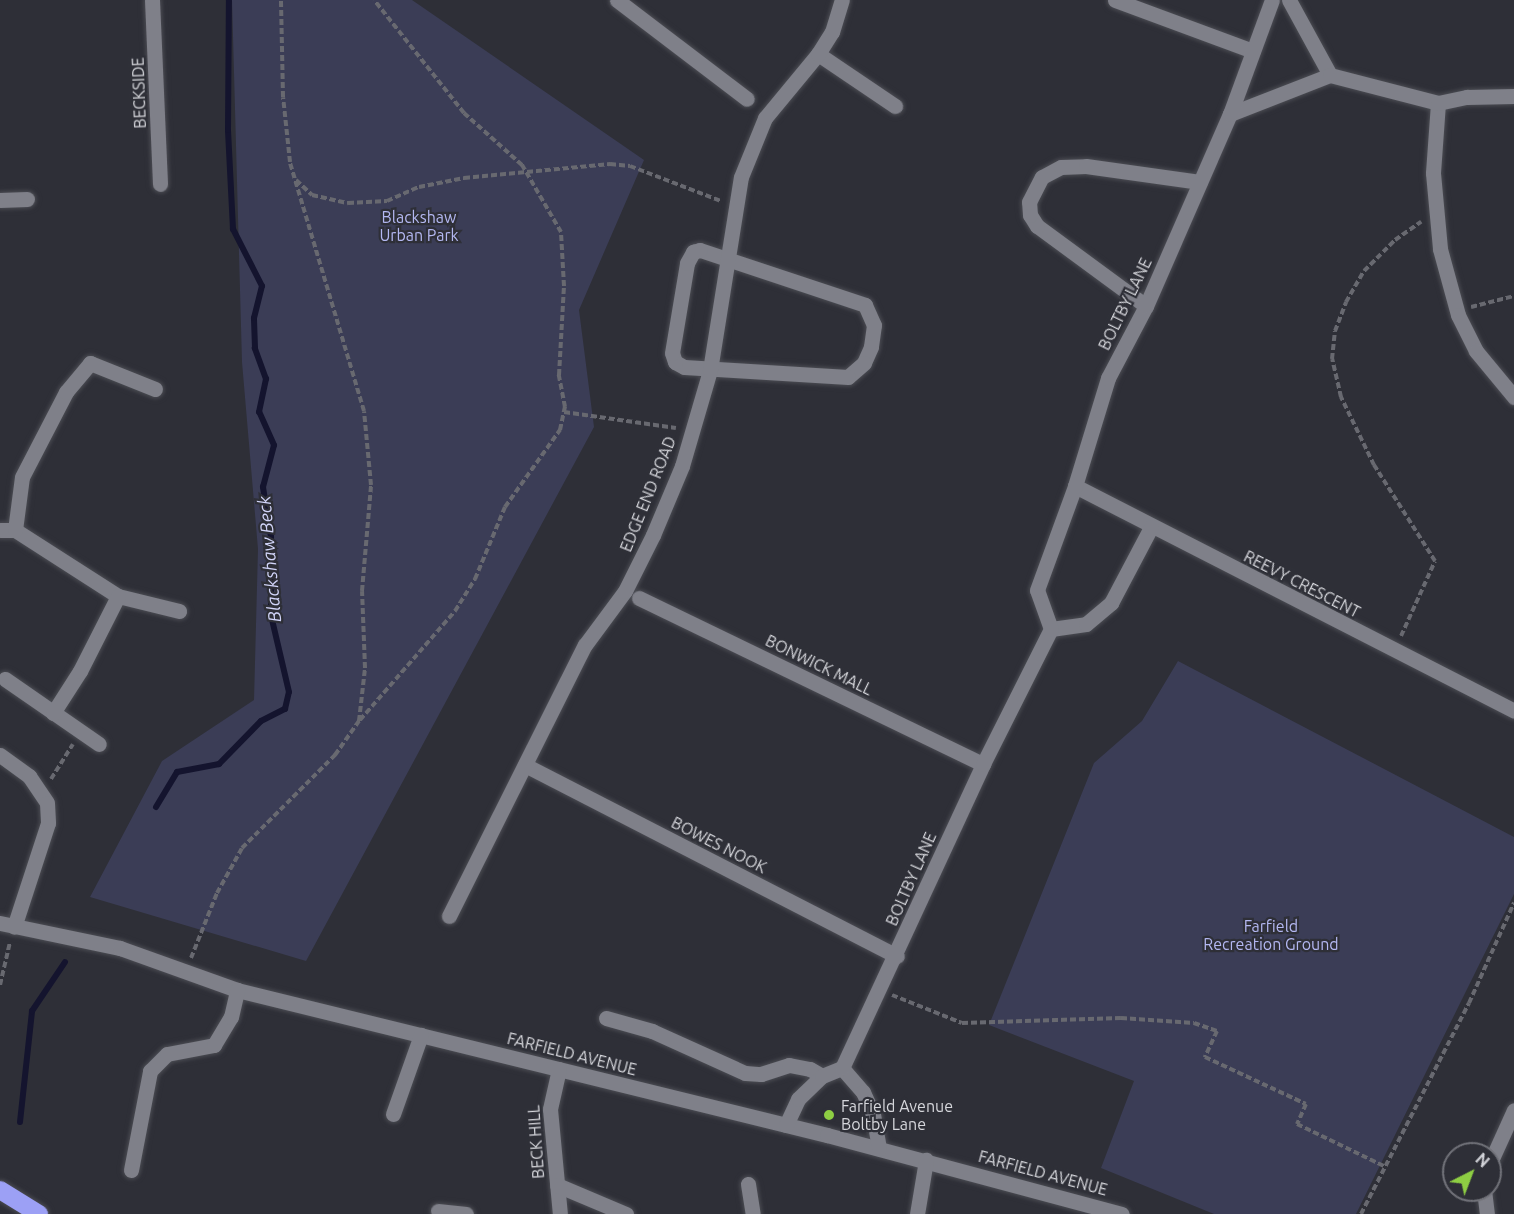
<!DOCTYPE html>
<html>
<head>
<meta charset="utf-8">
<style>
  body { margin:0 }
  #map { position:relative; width:1514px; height:1214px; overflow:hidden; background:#2e2f37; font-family:Ubuntu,sans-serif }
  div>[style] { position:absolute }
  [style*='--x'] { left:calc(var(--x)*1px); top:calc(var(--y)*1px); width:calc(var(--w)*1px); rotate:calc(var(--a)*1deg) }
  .green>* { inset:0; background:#3b3d56 }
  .stream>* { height:6px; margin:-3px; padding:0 3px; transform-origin:3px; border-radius:3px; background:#14142e }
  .path>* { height:4px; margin-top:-2px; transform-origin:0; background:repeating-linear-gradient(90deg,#686970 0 6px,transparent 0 9px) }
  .roads { filter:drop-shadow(0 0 2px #4b4c53) drop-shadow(0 0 2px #4b4c53) }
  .minor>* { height:15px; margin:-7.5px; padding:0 7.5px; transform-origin:7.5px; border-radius:7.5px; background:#7f8089 }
  .highway>* { height:18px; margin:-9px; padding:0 9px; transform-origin:9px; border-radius:9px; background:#9ca0f5 }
  .dots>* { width:16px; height:16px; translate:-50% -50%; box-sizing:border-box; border:3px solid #2e2f37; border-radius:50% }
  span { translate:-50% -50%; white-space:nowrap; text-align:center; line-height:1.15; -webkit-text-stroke:4.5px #2e2f37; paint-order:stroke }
  .street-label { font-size:16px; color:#d5d6db }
  .park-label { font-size:16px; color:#b4b8f2 }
  .poi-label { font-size:16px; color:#d5d6db }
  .left { translate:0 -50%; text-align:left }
  .water-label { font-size:18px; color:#d2d5f9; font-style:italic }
  .north { position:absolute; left:1442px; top:1142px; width:60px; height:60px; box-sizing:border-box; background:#2e2f37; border:2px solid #717279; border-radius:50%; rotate:42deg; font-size:16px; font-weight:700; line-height:24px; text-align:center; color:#d5d6db }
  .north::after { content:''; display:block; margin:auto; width:21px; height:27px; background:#8ece43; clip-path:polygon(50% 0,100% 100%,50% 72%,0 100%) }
</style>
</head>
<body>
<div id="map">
  <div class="green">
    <i style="clip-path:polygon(232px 0,412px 0,644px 160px,579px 310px,594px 427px,306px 961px,90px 897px,162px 761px,254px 700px,258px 549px,242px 362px)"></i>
    <i style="clip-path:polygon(1178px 661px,1514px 837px,1514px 894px,1356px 1214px,1214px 1214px,1101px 1168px,1134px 1081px,989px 1025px,1094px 763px,1142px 721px)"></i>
  </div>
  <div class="stream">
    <i style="--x:156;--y:807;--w:41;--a:-59"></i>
    <i style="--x:177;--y:772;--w:43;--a:-10.8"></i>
    <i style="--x:219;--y:764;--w:60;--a:-45.7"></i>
    <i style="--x:261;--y:721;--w:27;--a:-27"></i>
    <i style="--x:285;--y:709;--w:17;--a:-77"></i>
    <i style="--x:289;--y:692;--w:79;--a:-103.2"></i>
    <i style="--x:271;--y:615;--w:78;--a:-90"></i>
    <i style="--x:271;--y:537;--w:51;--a:-99.1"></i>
    <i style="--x:263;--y:487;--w:43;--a:-75.3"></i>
    <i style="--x:274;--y:445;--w:36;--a:-114"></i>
    <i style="--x:259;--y:412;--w:34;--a:-78"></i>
    <i style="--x:266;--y:379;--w:33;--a:-110"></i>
    <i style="--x:255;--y:348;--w:30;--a:-92"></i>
    <i style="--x:254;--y:318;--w:33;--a:-76"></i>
    <i style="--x:262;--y:286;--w:64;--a:-117"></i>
    <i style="--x:233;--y:229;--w:99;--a:-92.9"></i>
    <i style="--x:228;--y:130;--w:130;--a:-89.6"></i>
    <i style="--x:20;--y:1122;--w:112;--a:-83.8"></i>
    <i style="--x:32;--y:1011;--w:59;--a:-56"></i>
  </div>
  <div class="path">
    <i style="--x:296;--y:180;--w:22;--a:43"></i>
    <i style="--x:312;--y:195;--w:37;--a:13"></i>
    <i style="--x:348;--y:203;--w:39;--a:-3"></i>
    <i style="--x:387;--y:201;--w:35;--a:-24"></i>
    <i style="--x:419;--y:187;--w:46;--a:-11.3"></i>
    <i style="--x:464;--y:178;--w:147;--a:-5.5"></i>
    <i style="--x:610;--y:164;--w:20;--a:6"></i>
    <i style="--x:630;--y:166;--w:97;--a:21"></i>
    <i style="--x:1471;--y:307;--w:44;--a:-14.3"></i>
    <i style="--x:564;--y:412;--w:113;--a:8.1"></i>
    <i style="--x:1401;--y:636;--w:82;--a:-65.6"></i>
    <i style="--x:1435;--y:561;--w:114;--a:-122.4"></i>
    <i style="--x:1374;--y:465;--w:76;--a:-115.9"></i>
    <i style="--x:1341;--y:397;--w:39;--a:-103"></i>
    <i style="--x:1332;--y:359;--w:28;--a:-84"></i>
    <i style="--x:1335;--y:331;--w:31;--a:-69"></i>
    <i style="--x:1346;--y:302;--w:36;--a:-60"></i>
    <i style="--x:1364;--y:271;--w:44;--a:-45"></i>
    <i style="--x:1395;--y:240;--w:32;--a:-35"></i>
    <i style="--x:360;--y:720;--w:145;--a:-48.9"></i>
    <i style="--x:455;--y:611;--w:38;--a:-58"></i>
    <i style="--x:475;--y:579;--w:78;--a:-67.4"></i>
    <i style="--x:505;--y:507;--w:95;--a:-54.5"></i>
    <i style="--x:560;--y:430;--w:24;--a:-78"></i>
    <i style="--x:565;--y:407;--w:33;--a:-101"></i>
    <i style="--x:559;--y:375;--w:89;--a:-86.8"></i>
    <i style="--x:564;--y:286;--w:54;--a:-93.2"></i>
    <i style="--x:561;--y:232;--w:78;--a:-120.2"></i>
    <i style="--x:522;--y:165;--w:78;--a:-138.1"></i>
    <i style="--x:464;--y:113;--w:144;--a:-128.5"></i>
    <i style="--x:51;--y:779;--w:41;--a:-57.8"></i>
    <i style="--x:191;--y:958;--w:70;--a:-68.2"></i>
    <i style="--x:217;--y:893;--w:51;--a:-60.9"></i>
    <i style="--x:242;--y:848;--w:132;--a:-45"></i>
    <i style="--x:335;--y:755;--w:42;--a:-54.8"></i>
    <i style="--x:359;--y:721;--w:53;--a:-83.5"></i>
    <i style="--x:365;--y:668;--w:77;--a:-92.2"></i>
    <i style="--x:362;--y:591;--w:106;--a:-85.1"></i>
    <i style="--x:371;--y:485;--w:74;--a:-95.4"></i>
    <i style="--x:364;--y:411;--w:260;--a:-106.6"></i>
    <i style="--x:290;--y:162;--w:65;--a:-96.1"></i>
    <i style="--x:283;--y:97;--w:97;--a:-91.2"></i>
    <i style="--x:0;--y:985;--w:44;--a:-76.9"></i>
    <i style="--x:892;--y:995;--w:75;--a:21.8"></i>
    <i style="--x:962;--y:1023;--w:159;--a:-1.8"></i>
    <i style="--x:1121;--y:1018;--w:73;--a:3.9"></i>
    <i style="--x:1194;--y:1023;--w:24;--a:19"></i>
    <i style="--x:1217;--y:1031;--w:29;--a:115"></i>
    <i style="--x:1205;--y:1057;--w:111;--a:25"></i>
    <i style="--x:1306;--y:1104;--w:22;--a:114"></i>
    <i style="--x:1297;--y:1124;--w:97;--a:25.8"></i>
    <i style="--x:1361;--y:1214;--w:237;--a:-62.9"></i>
    <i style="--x:1469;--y:1003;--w:110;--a:-65.8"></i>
  </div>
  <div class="roads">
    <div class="minor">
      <i style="--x:152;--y:0;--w:184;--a:87.5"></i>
      <i style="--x:617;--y:0;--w:163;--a:37.3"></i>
      <i style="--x:1115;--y:0;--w:147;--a:20.3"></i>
      <i style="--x:1289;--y:0;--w:85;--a:61.3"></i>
      <i style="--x:818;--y:54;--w:93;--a:34"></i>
      <i style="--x:1438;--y:103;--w:70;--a:94.1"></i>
      <i style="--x:1433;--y:173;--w:76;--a:84.7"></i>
      <i style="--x:1440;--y:249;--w:68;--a:74.7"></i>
      <i style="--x:1458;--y:315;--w:40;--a:63.4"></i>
      <i style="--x:1476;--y:351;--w:60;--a:50.4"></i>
      <i style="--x:1230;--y:114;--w:107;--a:-21.3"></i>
      <i style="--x:1330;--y:75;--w:112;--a:14.5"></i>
      <i style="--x:1438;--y:103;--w:30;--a:-12"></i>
      <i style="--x:1467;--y:97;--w:47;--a:-1.2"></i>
      <i style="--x:0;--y:200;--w:27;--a:-2"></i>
      <i style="--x:700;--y:250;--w:174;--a:18.4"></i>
      <i style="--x:865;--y:305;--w:22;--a:66"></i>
      <i style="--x:874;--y:325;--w:22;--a:98"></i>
      <i style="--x:871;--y:347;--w:17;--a:114"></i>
      <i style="--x:864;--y:363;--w:21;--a:139"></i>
      <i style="--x:848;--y:377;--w:164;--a:-176.5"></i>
      <i style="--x:684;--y:367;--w:10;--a:-151"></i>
      <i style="--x:675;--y:362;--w:9;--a:-108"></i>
      <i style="--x:672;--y:353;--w:91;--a:-80.5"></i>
      <i style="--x:687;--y:263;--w:13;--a:-61"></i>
      <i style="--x:693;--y:252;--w:7;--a:-16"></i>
      <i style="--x:1146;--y:306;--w:135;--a:-143.7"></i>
      <i style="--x:1037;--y:226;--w:13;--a:-122"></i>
      <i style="--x:1030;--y:215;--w:13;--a:-94"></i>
      <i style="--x:1029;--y:202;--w:28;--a:-63"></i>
      <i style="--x:1042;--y:177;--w:21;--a:-28"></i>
      <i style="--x:1061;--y:167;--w:25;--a:-2"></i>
      <i style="--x:1086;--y:166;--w:115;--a:8"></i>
      <i style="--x:1075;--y:486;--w:493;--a:27.1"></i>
      <i style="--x:0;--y:530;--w:15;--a:0"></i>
      <i style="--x:15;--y:530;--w:122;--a:32.7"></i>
      <i style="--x:118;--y:596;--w:63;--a:13.8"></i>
      <i style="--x:15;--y:530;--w:53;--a:-82.5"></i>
      <i style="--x:22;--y:477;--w:96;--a:-62.6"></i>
      <i style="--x:66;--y:392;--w:38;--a:-50"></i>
      <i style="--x:90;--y:363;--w:70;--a:21.8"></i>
      <i style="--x:639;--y:598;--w:382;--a:25.8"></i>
      <i style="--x:1051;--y:629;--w:35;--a:-8"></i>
      <i style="--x:1086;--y:624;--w:33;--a:-40"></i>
      <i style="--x:1111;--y:603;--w:86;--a:-62.2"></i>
      <i style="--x:5;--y:679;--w:114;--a:34.7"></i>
      <i style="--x:53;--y:713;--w:50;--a:-57.3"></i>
      <i style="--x:80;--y:671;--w:84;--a:-63.1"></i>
      <i style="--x:0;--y:755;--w:36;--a:36"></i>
      <i style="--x:29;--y:776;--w:32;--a:56"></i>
      <i style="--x:47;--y:803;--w:20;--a:87"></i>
      <i style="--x:48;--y:823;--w:109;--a:108.1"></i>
      <i style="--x:525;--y:765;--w:418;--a:27.2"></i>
      <i style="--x:449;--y:916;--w:303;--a:-63.4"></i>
      <i style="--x:585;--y:645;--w:67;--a:-53.5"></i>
      <i style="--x:625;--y:591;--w:63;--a:-63.4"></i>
      <i style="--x:653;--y:535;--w:75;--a:-67.2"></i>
      <i style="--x:682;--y:466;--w:100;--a:-73.7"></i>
      <i style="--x:710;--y:370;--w:195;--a:-80.9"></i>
      <i style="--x:741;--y:177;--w:64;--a:-67.9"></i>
      <i style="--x:765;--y:118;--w:83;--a:-50.4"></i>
      <i style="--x:818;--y:54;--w:26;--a:-58"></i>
      <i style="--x:832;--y:32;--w:34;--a:-73"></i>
      <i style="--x:0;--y:923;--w:123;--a:11.8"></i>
      <i style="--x:120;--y:948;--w:124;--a:19.7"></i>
      <i style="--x:237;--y:990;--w:608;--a:13.81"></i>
      <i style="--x:827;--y:1135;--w:305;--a:15"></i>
      <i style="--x:606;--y:1018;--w:48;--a:15.8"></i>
      <i style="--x:652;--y:1031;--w:102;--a:24.3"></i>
      <i style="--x:745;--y:1073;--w:16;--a:4"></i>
      <i style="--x:761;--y:1074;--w:29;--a:-18"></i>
      <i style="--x:789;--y:1065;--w:21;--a:11"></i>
      <i style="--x:810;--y:1069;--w:14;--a:30"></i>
      <i style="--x:842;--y:1068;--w:32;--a:49"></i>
      <i style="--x:863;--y:1092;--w:24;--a:66"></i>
      <i style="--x:873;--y:1114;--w:35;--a:80"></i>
      <i style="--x:559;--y:1069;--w:41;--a:102.7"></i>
      <i style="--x:550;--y:1109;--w:105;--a:84.6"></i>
      <i style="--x:393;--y:1114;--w:84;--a:-70.5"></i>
      <i style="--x:786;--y:1125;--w:29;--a:-65"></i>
      <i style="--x:798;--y:1099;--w:33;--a:-44"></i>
      <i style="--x:822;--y:1076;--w:22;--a:-22"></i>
      <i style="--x:842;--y:1068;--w:335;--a:-65.1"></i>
      <i style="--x:983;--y:764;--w:151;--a:-63.3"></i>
      <i style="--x:1051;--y:629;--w:41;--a:-109.7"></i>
      <i style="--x:1037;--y:590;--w:111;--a:-69.9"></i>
      <i style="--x:1075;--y:486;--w:113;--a:-73"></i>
      <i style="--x:1108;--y:378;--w:81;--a:-62.2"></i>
      <i style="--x:1146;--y:306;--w:210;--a:-66.4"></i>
      <i style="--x:1230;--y:114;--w:121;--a:-69.8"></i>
      <i style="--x:1490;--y:1163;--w:58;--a:-65.6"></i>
      <i style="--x:131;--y:1170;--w:101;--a:-79.1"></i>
      <i style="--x:150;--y:1071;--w:24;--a:-45"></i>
      <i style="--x:167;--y:1054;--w:48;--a:-10.8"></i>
      <i style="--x:214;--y:1045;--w:33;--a:-59"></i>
      <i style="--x:231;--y:1017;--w:28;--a:-77"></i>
      <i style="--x:748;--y:1184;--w:30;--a:81"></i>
      <i style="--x:557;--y:1185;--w:75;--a:22.8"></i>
      <i style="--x:1484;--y:1190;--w:24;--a:83"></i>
      <i style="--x:438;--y:1211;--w:28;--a:6"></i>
      <i style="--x:917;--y:1214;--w:55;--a:-80.5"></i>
    </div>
    <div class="highway">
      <i style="--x:0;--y:1190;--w:46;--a:31.6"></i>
    </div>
  </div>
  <div class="dots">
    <i style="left:829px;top:1115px;background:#8ece43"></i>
  </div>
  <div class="street-label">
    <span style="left:139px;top:93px;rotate:-92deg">BECKSIDE</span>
    <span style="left:1125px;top:304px;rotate:-64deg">BOLTBY LANE</span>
    <span style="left:648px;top:494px;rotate:-68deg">EDGE END ROAD</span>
    <span style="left:1302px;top:584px;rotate:27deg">REEVY CRESCENT</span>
    <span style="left:819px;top:665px;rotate:26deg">BONWICK MALL</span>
    <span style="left:719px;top:845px;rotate:27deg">BOWES NOOK</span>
    <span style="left:911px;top:879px;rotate:-66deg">BOLTBY LANE</span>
    <span style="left:572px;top:1054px;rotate:14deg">FARFIELD AVENUE</span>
    <span style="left:536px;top:1142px;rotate:-94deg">BECK HILL</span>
    <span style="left:1043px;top:1173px;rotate:15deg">FARFIELD AVENUE</span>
  </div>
  <div class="park-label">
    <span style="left:419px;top:226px">Blackshaw<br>Urban Park</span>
    <span style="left:1271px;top:935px">Farfield<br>Recreation Ground</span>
  </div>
  <div class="poi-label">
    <span class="left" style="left:841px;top:1115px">Farfield Avenue<br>Boltby Lane</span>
  </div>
  <div class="water-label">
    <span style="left:269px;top:559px;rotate:-95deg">Blackshaw Beck</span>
  </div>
  <div class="north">N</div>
</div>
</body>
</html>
